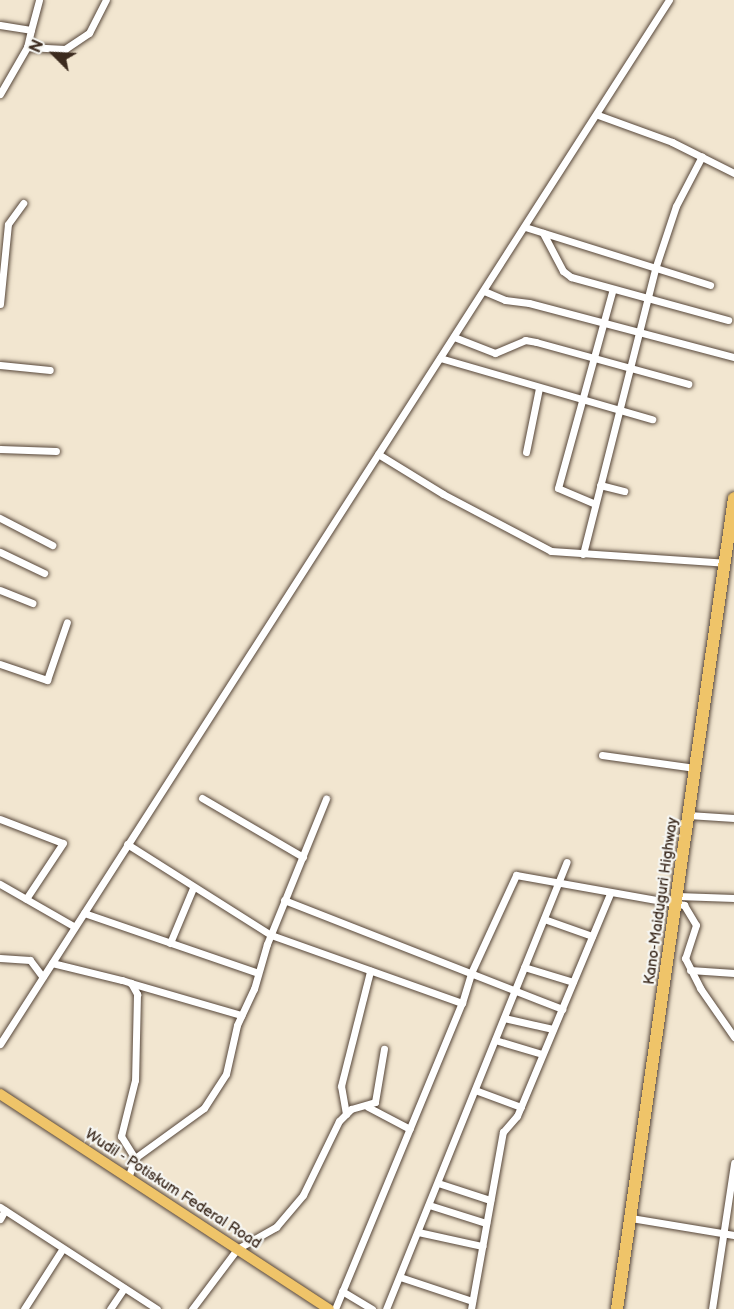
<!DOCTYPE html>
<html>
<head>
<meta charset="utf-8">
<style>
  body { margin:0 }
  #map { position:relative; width:734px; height:1309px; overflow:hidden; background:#f2e6d0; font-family:"Balsamiq Sans",sans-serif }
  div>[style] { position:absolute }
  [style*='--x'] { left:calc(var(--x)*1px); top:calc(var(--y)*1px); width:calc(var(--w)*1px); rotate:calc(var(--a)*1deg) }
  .roads { filter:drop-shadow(0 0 2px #564639) drop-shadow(0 0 2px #564639) }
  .street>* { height:7px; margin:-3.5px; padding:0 3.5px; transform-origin:3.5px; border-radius:3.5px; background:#fff }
  .primary>* { height:10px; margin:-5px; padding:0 5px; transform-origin:5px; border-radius:5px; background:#efc469 }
  .highway>* { height:12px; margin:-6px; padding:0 6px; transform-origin:6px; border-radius:6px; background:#efc469 }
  span { translate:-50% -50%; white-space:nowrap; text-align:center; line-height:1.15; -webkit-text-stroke:4.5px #f6f6f2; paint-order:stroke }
  .street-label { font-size:15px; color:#3b2a1e }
  .north { position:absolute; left:24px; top:24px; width:60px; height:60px; -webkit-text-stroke:4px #f6f6f2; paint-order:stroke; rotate:294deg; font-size:16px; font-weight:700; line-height:24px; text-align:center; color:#3b2a1e }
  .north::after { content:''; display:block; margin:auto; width:21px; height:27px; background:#3b2a1e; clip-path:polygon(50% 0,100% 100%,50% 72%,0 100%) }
</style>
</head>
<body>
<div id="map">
  <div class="roads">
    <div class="street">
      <i style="--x:0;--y:25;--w:31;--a:9"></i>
      <i style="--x:31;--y:30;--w:17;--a:103"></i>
      <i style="--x:31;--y:30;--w:31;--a:-75"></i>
      <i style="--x:0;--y:94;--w:54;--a:-60.1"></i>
      <i style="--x:27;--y:47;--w:38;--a:3"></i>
      <i style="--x:65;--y:49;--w:29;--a:-34"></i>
      <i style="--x:89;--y:33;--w:37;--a:-63"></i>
      <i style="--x:598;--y:115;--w:79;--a:20"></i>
      <i style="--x:672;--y:142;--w:69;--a:26.6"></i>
      <i style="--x:525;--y:227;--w:194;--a:17.4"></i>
      <i style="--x:543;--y:233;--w:43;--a:62.2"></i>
      <i style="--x:563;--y:271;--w:10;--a:37"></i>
      <i style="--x:571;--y:277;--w:163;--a:15.3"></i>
      <i style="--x:484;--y:291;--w:23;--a:23"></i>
      <i style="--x:505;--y:300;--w:24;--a:7"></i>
      <i style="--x:529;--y:303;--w:212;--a:14.8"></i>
      <i style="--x:0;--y:304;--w:80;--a:-84.3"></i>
      <i style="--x:8;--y:224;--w:26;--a:-54"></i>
      <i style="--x:454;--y:337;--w:44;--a:21.3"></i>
      <i style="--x:495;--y:353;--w:33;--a:-23"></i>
      <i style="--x:525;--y:340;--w:11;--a:10"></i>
      <i style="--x:536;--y:342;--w:158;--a:15.4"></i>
      <i style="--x:440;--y:358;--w:221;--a:16.1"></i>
      <i style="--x:0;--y:365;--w:50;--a:5.7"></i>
      <i style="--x:0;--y:449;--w:56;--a:2"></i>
      <i style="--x:526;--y:452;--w:65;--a:-78.5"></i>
      <i style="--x:378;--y:454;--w:76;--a:31.6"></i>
      <i style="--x:443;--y:494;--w:122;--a:27.8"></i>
      <i style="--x:551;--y:551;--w:174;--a:3.9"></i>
      <i style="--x:600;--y:485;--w:25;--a:14"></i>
      <i style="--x:593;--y:503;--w:38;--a:-157"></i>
      <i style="--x:558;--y:488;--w:206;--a:-74.6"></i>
      <i style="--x:0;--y:518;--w:59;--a:27.4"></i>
      <i style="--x:0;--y:552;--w:49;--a:25.5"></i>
      <i style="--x:583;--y:554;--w:294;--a:-75.8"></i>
      <i style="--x:655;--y:269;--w:66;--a:-71.6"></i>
      <i style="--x:676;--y:206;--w:56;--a:-62.5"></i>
      <i style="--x:0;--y:590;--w:35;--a:22"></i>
      <i style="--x:0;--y:664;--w:50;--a:18.8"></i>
      <i style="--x:47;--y:680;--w:61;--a:-71"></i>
      <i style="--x:602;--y:755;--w:94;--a:8"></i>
      <i style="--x:202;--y:798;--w:117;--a:30.3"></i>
      <i style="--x:688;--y:815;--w:46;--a:3.7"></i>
      <i style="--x:0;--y:819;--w:67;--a:20.9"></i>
      <i style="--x:63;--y:843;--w:67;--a:123.5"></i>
      <i style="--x:127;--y:844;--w:170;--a:32.3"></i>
      <i style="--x:271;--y:935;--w:203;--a:19.6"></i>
      <i style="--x:0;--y:884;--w:86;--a:29.8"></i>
      <i style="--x:677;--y:896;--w:57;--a:2"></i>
      <i style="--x:284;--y:900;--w:299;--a:21.4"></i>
      <i style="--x:84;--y:913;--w:184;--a:19"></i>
      <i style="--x:544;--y:919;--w:51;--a:19.5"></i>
      <i style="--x:170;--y:943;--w:60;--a:-67.3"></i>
      <i style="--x:0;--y:958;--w:30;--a:4"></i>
      <i style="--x:30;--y:960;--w:21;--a:53"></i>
      <i style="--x:52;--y:963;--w:72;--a:13.7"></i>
      <i style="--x:122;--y:980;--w:9;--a:18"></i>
      <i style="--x:131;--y:983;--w:13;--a:61"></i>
      <i style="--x:137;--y:994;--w:86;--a:91.3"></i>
      <i style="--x:135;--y:1080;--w:58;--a:104"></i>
      <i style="--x:121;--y:1136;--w:26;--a:58"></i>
      <i style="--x:524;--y:967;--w:51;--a:17"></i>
      <i style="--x:690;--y:970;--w:44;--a:3.9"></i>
      <i style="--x:131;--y:983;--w:115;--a:16.2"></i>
      <i style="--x:504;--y:1018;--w:50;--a:12.7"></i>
      <i style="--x:495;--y:1040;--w:49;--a:16.6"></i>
      <i style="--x:0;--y:1044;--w:1240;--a:-57.35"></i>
      <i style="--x:475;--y:1090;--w:49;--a:20.3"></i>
      <i style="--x:368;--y:1107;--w:47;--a:27.6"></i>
      <i style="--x:346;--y:1114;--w:28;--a:-100"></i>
      <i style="--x:341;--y:1086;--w:119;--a:-75.8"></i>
      <i style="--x:128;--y:1178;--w:21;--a:-71"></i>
      <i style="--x:135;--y:1158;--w:85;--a:-35.9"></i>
      <i style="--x:204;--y:1108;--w:40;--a:-57.1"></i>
      <i style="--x:226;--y:1074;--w:50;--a:-77.3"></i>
      <i style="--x:237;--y:1025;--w:40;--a:-65"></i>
      <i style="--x:254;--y:989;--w:47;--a:-73.9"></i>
      <i style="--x:267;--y:944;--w:157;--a:-67.9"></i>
      <i style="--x:438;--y:1183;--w:55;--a:18.1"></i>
      <i style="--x:429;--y:1205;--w:60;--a:17.5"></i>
      <i style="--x:0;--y:1207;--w:187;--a:33"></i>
      <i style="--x:631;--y:1218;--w:104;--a:9.4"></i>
      <i style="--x:0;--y:1219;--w:10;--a:-61"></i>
      <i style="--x:418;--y:1232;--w:66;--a:12.3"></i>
      <i style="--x:400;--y:1277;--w:76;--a:18.4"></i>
      <i style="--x:342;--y:1291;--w:35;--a:31"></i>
      <i style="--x:24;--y:1309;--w:72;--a:-57.4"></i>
      <i style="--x:110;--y:1309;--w:25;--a:-56"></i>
      <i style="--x:192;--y:1309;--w:75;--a:-53.1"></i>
      <i style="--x:237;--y:1249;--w:45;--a:-29.4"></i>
      <i style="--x:276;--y:1227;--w:42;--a:-49.8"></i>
      <i style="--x:303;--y:1195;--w:82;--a:-64.1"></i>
      <i style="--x:339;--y:1121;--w:17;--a:-45"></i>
      <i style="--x:351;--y:1109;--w:25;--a:-16"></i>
      <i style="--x:375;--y:1102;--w:54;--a:-80.4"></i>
      <i style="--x:335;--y:1309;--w:331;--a:-67.5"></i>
      <i style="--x:462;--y:1003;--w:31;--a:-73"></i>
      <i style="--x:471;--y:973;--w:108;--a:-65.3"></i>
      <i style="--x:516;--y:875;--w:171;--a:10.1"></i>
      <i style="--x:684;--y:905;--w:23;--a:59"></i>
      <i style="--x:696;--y:925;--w:35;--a:108"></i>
      <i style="--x:685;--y:958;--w:34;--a:63"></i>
      <i style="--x:700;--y:988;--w:60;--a:55.2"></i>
      <i style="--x:386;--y:1309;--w:482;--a:-68"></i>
      <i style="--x:471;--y:1309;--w:180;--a:-79.8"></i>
      <i style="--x:503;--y:1132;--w:21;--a:-49"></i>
      <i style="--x:517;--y:1116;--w:241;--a:-67.3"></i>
      <i style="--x:712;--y:1309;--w:148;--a:-81.4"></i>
    </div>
    <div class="primary">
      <i style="--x:0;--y:1094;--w:393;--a:33.2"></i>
    </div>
    <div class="highway">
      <i style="--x:617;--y:1309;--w:819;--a:-81.79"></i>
    </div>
  </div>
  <div class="street-label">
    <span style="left:661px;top:901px;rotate:-82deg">Kano-Maiduguri Highway</span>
    <span style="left:173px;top:1189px;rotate:33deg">Wudil - Potiskum Federal Road</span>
  </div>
  <div class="north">N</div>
</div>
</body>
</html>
